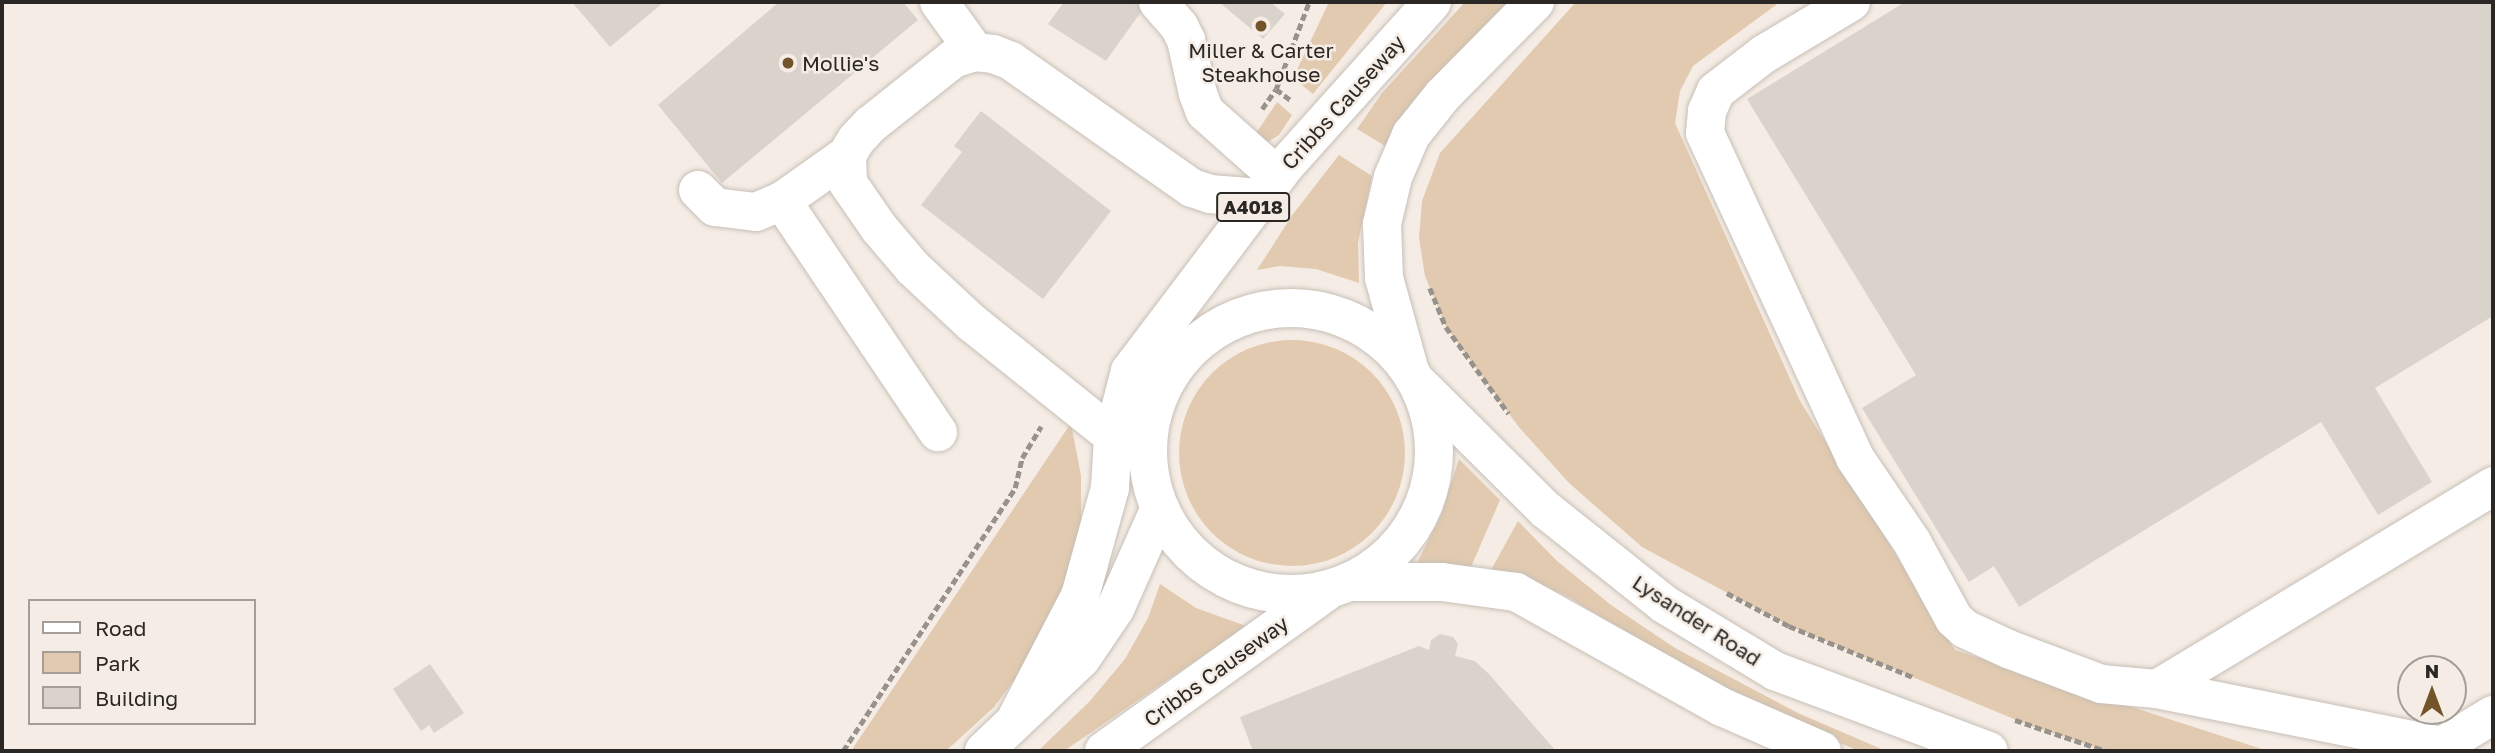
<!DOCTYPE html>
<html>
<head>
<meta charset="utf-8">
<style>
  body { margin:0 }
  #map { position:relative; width:2495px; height:753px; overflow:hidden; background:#f5ede5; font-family:"Golos Text",sans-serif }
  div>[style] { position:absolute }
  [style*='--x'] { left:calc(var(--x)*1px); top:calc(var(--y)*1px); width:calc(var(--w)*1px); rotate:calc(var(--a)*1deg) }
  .green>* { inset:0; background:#e1caaf }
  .round { border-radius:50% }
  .building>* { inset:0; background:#dad3cb }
  .path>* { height:4.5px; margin-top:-2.25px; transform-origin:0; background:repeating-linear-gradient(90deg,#97928c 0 7px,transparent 0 10.5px) }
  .roads { filter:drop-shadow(0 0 2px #c7bfb7) drop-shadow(0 0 2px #c7bfb7) }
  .minor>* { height:38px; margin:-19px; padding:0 19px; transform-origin:19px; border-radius:19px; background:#fff }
  .major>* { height:38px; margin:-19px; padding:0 19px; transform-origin:19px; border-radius:19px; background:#fff }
  .major>.ring { margin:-19px; padding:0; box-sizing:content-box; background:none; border:38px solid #fff; border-radius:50% }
  .dots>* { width:19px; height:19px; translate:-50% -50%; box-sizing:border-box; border:4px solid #f5ede5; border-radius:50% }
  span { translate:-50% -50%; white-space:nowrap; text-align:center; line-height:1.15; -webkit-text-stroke:5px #f5ede5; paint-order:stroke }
  .shield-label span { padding:2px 5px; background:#f5ede5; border:2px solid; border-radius:5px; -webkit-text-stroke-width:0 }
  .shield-label { font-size:19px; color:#2a2724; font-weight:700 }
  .poi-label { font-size:21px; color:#2a2724 }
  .left { translate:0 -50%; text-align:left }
  .street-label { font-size:21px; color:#2a2724 }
  .frame { position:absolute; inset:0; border:4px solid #2a2724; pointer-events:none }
  .legend { position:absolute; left:28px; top:599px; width:228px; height:126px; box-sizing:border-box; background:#f5ede5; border:2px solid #a49e98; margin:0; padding:9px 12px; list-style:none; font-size:21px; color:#2a2724 }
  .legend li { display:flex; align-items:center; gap:14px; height:35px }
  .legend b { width:35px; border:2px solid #a49e98 }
  .north { position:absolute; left:2397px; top:655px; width:70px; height:70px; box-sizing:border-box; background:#f5ede5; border:2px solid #a49e98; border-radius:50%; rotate:0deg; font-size:19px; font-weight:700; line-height:28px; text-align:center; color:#2a2724 }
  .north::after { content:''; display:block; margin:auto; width:24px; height:32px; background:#735329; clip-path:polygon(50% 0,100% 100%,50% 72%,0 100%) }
</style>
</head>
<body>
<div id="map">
  <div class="green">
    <i style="clip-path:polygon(1329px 2px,1387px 2px,1313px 94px,1293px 78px)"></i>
    <i style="clip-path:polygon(1465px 2px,1508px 2px,1412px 105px,1385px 146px,1357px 129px,1382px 93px)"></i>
    <i style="clip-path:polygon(1576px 2px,1780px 2px,1693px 66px,1680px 91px,1675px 123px,1800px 401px,1955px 650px,2268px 751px,2106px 751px,2031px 726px,1789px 626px,1642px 547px,1569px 483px,1518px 426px,1446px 327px,1425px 276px,1419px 238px,1422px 201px,1440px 153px)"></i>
    <i style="clip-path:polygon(1277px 102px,1292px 115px,1279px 135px,1264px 144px,1249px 144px)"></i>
    <i style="clip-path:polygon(1339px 155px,1372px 176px,1358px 243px,1359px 283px,1316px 269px,1280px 266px,1257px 270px,1293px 214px)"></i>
    <i class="round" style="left:1179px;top:340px;width:226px;height:226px"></i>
    <i style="clip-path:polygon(1071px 423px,1081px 476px,1081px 525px,1072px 574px,1045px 640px,994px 707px,946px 751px,851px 751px)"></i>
    <i style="clip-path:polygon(1459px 459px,1500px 500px,1471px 567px,1417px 563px,1441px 515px)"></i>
    <i style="clip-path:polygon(1518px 521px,1557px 561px,1611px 605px,1675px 648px,1798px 713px,1886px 751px,1859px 751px,1796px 725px,1676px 663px,1570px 598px,1535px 581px,1491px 570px)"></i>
    <i style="clip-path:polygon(1160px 584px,1196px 608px,1246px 626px,1064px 751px,1038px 751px,1089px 702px,1125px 659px,1148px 618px)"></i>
  </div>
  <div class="building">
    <i style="clip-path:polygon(572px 2px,664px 2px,610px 47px)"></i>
    <i style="clip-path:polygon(779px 2px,903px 2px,918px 20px,722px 183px,658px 105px)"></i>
    <i style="clip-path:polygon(1064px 2px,1148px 2px,1106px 61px,1048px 24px)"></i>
    <i style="clip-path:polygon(1219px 2px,1270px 2px,1285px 14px,1263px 39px)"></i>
    <i style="clip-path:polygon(1905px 2px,2493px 2px,2493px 316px,2375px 388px,2432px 482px,2378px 515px,2321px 422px,2019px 607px,1994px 566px,1969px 582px,1862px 408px,1916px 375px,1747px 99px)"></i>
    <i style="clip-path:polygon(981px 111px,1111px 211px,1043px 299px,921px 205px,962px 152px,954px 146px)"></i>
    <i style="clip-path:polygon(1440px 634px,1453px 637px,1458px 644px,1455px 656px,1475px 661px,1489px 674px,1556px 751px,1253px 751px,1240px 717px,1419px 646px,1429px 650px,1431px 640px)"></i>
    <i style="clip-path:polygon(430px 664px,464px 713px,434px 733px,429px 725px,421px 731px,393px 689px)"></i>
  </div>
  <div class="path">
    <i style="--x:1276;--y:89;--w:20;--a:37"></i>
    <i style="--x:1262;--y:109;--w:24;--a:-55"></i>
    <i style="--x:1276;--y:89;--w:93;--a:-69.2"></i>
    <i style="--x:1430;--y:288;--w:42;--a:67.7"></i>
    <i style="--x:1446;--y:327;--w:107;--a:54.1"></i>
    <i style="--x:1727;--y:593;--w:70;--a:28"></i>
    <i style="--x:1789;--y:626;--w:134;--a:22.4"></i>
    <i style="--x:2015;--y:720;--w:96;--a:18.8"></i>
    <i style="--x:843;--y:751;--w:314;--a:-56.8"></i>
    <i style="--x:1015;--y:488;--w:31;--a:-77"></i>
    <i style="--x:1022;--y:458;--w:37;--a:-59"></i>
  </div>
  <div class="roads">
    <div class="minor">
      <i style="--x:939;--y:2;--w:62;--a:54.2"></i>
      <i style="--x:1158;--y:2;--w:32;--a:49"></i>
      <i style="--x:1179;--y:26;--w:16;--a:63"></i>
      <i style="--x:1186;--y:40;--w:55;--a:77.5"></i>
      <i style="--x:1198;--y:94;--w:19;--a:69"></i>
      <i style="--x:1205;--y:112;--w:96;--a:41.6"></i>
      <i style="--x:1851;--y:2;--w:101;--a:149.1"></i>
      <i style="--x:1764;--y:54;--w:61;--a:142.4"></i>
      <i style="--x:1716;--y:91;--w:22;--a:114"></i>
      <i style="--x:1707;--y:111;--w:22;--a:95"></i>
      <i style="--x:1705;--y:133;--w:358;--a:65.2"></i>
      <i style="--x:1855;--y:458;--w:102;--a:55.8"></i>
      <i style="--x:1912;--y:542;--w:88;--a:61.4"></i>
      <i style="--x:1954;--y:619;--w:15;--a:42"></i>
      <i style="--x:1965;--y:629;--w:47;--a:24.9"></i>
      <i style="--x:2008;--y:649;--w:99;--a:20.6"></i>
      <i style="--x:2101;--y:684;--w:56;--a:5.1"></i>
      <i style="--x:2157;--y:689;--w:393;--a:-31.1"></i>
      <i style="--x:698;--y:190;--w:24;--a:45"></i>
      <i style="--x:715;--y:207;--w:41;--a:7"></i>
      <i style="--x:756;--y:212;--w:28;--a:-23"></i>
      <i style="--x:782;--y:201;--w:80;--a:-35.3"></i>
      <i style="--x:782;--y:201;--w:279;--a:56"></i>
      <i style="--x:1420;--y:385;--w:177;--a:44.8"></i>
      <i style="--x:1546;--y:510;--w:151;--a:38.5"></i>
      <i style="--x:1664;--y:604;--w:130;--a:31.1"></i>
      <i style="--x:1775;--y:671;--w:228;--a:20.5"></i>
      <i style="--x:1113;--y:436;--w:179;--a:-141.3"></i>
      <i style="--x:973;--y:324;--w:82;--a:-137"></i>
      <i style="--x:913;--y:268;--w:52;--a:-130.4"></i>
      <i style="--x:879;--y:228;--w:55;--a:-124.6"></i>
      <i style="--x:848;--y:183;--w:28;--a:-92"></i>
      <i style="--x:847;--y:155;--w:17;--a:-59"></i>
      <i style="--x:856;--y:140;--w:21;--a:-47"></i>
      <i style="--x:870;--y:125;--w:106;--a:-38.5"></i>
      <i style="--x:953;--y:59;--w:23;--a:-18"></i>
      <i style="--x:975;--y:52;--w:18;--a:6"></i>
      <i style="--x:993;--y:54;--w:19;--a:21"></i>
      <i style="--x:1011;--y:61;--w:221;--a:35.1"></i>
      <i style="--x:1192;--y:188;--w:19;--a:18"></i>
      <i style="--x:1210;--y:194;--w:50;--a:4.6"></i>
      <i style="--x:1353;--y:582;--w:89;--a:0"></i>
      <i style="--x:1442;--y:582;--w:75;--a:7.7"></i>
      <i style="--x:1516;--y:592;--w:236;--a:29.2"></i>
      <i style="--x:1722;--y:707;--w:109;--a:23.7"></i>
      <i style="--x:2157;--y:689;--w:291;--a:11.3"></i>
      <i style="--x:2442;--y:746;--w:60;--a:-31.3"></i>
    </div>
    <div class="major">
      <i class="ring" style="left:1148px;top:308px;width:248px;height:248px"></i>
      <i style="--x:1409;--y:368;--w:93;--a:-105.5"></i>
      <i style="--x:1384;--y:278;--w:54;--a:-92.1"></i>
      <i style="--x:1382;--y:224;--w:48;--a:-76.8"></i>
      <i style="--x:1393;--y:177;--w:46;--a:-66.8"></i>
      <i style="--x:1411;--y:135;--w:51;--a:-51.3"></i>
      <i style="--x:1443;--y:95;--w:131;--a:-45.3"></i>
      <i style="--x:1017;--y:717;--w:136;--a:-62.5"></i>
      <i style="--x:1080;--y:596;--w:112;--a:-74.5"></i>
      <i style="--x:1110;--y:488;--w:52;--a:-86.7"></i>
      <i style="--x:1113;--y:436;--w:67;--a:-75.3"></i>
      <i style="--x:1130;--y:371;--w:257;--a:-52.9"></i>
      <i style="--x:1285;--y:166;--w:220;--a:-48.1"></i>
      <i style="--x:984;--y:751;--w:134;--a:-43.5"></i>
      <i style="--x:1081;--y:659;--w:60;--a:-55.8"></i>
      <i style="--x:1115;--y:609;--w:108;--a:-66"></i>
      <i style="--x:1104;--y:751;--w:273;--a:-35.6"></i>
    </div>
  </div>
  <div class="dots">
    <i style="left:1261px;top:26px;background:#735329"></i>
    <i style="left:788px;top:63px;background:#735329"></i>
  </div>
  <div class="shield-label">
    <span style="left:1253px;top:207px">A4018</span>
  </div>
  <div class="poi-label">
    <span style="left:1261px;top:62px">Miller &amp; Carter<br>Steakhouse</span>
    <span class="left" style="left:802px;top:63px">Mollie's</span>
  </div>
  <div class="street-label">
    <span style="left:1343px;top:102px;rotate:-48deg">Cribbs Causeway</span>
    <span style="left:1697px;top:620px;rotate:33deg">Lysander Road</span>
    <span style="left:1216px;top:671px;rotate:-36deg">Cribbs Causeway</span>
  </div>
  <div class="frame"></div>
  <ul class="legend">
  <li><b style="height:9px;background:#fff"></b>Road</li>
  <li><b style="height:19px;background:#e1caaf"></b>Park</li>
  <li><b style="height:19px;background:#dad3cb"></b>Building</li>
  </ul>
  <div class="north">N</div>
</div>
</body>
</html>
